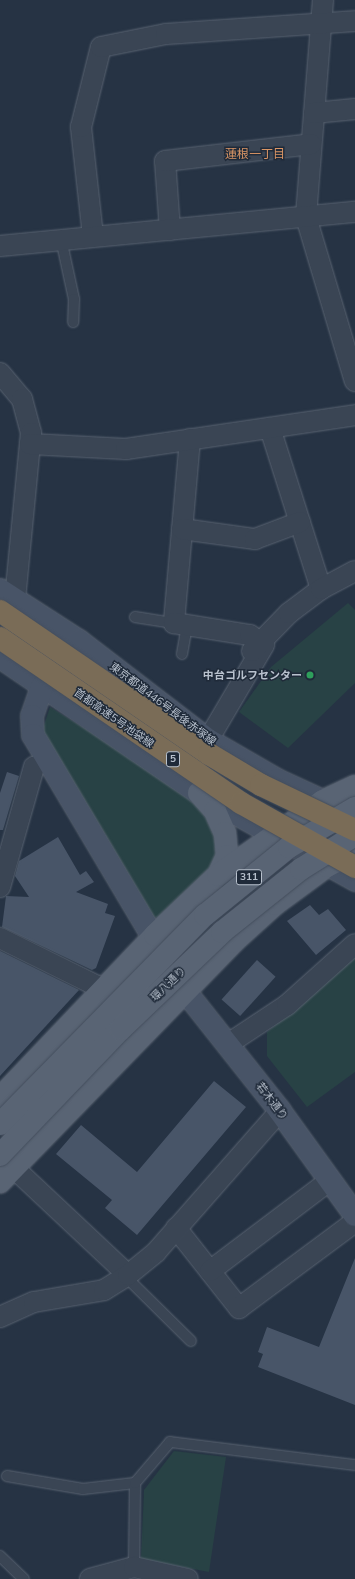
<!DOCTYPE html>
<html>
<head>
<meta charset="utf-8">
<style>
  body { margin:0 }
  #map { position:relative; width:355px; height:1579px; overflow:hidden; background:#263344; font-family:Mulish,"Noto Sans JP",sans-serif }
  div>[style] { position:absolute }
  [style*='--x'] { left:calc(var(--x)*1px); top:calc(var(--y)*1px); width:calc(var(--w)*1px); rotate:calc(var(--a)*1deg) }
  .green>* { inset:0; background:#284245 }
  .building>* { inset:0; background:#485568; transform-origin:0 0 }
  .roads { filter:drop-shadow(0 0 1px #596371) drop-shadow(0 0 1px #596371) }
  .lane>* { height:10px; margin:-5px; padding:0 5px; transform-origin:5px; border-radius:5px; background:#3a4554 }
  .street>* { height:20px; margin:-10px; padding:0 10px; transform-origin:10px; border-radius:10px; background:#3a4554 }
  .secondary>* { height:22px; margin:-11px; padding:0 11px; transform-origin:11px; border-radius:11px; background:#485467 }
  .primary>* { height:22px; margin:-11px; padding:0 11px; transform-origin:11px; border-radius:11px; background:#596474 }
  .bridges { filter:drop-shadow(0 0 1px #444e5d) drop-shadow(0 0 1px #444e5d) }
  .primary-bridge>* { height:22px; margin:-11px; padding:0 11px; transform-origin:11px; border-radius:11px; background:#596474 }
  .highway-bridge>* { height:22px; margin:-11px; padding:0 11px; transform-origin:11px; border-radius:11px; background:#7a6c57 }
  .dots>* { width:11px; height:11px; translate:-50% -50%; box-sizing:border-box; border:2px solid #1f2a39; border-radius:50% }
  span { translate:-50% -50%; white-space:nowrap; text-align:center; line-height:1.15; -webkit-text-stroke:3px #1f2a39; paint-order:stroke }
  .shield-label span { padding:1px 3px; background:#1f2a39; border:1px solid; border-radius:3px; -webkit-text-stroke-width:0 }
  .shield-label { font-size:10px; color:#b8c1cd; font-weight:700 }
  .poi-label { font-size:11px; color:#b8c1cd; font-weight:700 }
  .right { translate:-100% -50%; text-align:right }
  .street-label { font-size:11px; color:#b8c1cd }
  .neighbourhood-label { font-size:12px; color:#db9665 }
</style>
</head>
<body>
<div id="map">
  <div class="green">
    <i style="clip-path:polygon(348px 603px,355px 610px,355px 683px,288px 748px,239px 712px,271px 667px)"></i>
    <i style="clip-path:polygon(50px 707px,197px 798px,219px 827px,220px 862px,165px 915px,153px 918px,40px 737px)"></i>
    <i style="clip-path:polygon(355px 958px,355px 1072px,307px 1107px,267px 1056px,267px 1032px)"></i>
    <i style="clip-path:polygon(174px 1451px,226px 1457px,209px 1572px,141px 1559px,144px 1490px)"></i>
  </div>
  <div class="building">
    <i style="clip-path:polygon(7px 772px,19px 776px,3px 830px,0 830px,0 793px)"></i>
    <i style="clip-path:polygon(58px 837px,80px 875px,86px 871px,94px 882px,76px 892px,108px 904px,105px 913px,115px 916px,96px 968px,92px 970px,2px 927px,6px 896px,29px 897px,15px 876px,19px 861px)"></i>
    <i style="clip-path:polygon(310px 905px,319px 915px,328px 909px,346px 930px,316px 955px,287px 921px)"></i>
    <i style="clip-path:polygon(0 951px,79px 990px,0 1076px)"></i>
    <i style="left:257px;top:960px;width:25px;height:53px;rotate:42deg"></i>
    <i style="clip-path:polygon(214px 1081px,246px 1107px,137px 1235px,105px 1208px,112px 1200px,56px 1154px,81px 1125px,137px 1172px)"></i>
    <i style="clip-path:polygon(355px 1258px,355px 1405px,258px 1367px,263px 1354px,258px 1352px,267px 1327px,319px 1347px)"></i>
  </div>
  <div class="roads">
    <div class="lane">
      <i style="--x:61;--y:239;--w:61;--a:77.8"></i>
      <i style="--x:74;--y:299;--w:23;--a:92"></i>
      <i style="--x:135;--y:617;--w:39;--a:9"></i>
      <i style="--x:182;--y:654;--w:29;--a:-80"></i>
      <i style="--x:126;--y:1277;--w:91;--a:44.6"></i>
      <i style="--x:7;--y:1476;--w:77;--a:9.7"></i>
      <i style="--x:83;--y:1489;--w:52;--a:-6.6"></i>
      <i style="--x:0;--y:1556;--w:33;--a:44"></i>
      <i style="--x:134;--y:1567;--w:84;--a:-89.3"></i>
      <i style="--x:135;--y:1483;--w:54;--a:-49.5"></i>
      <i style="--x:170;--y:1442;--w:186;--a:7.1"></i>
    </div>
    <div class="street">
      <i style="--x:323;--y:0;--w:218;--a:94.5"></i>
      <i style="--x:306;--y:217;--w:171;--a:73.4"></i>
      <i style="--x:314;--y:113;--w:41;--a:-5.6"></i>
      <i style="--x:170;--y:230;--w:69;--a:-94.1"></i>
      <i style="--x:165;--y:161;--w:147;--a:-6.6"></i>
      <i style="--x:93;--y:236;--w:110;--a:-96.3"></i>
      <i style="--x:81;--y:127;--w:82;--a:-76"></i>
      <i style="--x:101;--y:47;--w:66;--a:-11.3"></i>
      <i style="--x:166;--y:34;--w:189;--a:-3.9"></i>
      <i style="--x:0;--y:246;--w:357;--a:-5.5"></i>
      <i style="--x:0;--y:373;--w:34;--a:50"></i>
      <i style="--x:22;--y:399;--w:35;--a:75"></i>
      <i style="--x:31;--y:433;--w:168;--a:95.5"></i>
      <i style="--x:270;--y:428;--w:169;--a:72.4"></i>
      <i style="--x:190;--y:439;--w:185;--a:95"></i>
      <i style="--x:174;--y:623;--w:77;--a:9"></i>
      <i style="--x:250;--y:635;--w:17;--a:36"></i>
      <i style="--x:264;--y:645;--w:110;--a:120.5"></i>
      <i style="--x:30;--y:444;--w:96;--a:3"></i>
      <i style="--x:126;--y:449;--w:232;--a:-8.4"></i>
      <i style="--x:182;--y:529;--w:74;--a:7.8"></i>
      <i style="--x:255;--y:539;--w:48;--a:-20.7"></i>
      <i style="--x:252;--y:651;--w:53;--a:-45.8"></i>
      <i style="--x:289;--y:613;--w:40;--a:-37"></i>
      <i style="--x:321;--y:589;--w:38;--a:-28"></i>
      <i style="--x:0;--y:887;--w:125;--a:-74.2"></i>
      <i style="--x:0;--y:938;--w:115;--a:26.3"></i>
      <i style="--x:103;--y:989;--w:15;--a:42"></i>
      <i style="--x:228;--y:1044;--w:71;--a:-33.5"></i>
      <i style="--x:287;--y:1005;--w:91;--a:-41.9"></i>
      <i style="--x:14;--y:1168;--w:156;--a:43.2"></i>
      <i style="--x:176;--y:1228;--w:102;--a:51.8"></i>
      <i style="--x:239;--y:1308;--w:144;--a:-36.6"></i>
      <i style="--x:210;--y:1271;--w:149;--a:-37.1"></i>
      <i style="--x:0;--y:1317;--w:37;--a:-24"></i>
      <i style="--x:34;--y:1302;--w:71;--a:-9.7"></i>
      <i style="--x:104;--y:1290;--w:28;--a:-32"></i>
      <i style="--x:128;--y:1275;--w:36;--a:-39"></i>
      <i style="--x:156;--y:1252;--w:188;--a:-48.7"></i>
      <i style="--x:90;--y:1579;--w:46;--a:-15.3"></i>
      <i style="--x:134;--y:1567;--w:55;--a:12.5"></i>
    </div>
    <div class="secondary">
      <i style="--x:0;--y:590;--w:94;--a:32.8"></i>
      <i style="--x:79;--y:641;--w:163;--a:37.5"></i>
      <i style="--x:208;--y:740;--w:80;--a:30.1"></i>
      <i style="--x:277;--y:780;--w:67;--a:24.7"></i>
      <i style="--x:0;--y:657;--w:241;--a:34.3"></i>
      <i style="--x:199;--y:793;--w:179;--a:29.1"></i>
      <i style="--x:42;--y:687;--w:31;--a:109"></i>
      <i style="--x:32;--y:716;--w:19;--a:87"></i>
      <i style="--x:33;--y:735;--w:298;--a:59.3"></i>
      <i style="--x:185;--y:991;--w:153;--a:51.6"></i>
      <i style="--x:280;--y:1111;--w:128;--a:54.2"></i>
    </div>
    <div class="primary">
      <i style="--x:199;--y:793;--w:24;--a:48"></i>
      <i style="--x:215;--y:811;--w:24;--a:66"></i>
      <i style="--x:225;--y:833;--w:23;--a:85"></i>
      <i style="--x:227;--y:856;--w:21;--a:115"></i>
      <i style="--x:0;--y:1098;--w:225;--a:-46.4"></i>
      <i style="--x:155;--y:935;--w:87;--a:-43.6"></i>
      <i style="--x:218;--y:875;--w:128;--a:-35.2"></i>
      <i style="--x:323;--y:801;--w:35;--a:-25"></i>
      <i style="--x:0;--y:1182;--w:334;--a:-45.8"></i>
      <i style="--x:233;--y:942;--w:57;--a:-42.1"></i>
      <i style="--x:275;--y:904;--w:64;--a:-36.2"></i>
      <i style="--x:327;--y:866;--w:31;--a:-27"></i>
    </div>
  </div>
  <div class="bridges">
    <div class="primary-bridge">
      <i style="--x:0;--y:1124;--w:293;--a:-45.6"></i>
      <i style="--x:205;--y:915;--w:108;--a:-39"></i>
      <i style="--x:289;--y:847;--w:77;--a:-30.6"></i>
      <i style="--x:0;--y:1155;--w:175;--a:-46.2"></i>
      <i style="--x:121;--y:1029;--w:140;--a:-43.8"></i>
      <i style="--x:222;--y:932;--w:101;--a:-38.6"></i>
      <i style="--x:301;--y:869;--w:64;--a:-32.2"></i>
    </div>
    <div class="highway-bridge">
      <i style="--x:0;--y:611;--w:253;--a:34.4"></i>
      <i style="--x:209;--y:754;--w:61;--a:30.8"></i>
      <i style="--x:261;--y:785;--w:104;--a:25.6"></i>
      <i style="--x:0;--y:638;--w:292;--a:34.4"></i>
      <i style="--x:241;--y:803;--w:131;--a:29.3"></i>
    </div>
  </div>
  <div class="dots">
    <i style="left:310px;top:675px;background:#2e9e5b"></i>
  </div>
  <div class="shield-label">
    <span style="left:173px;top:759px">5</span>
    <span style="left:249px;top:877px">311</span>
  </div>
  <div class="poi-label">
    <span class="right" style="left:302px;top:675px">中台ゴルフセンター</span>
  </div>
  <div class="street-label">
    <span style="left:163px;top:704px;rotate:37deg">東京都道446号長後赤塚線</span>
    <span style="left:114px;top:718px;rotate:35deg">首都高速5号池袋線</span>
    <span style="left:168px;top:984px;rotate:-44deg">環八通り</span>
    <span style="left:272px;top:1101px;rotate:53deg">若木通り</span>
  </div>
  <div class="neighbourhood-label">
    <span style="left:255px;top:154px">蓮根一丁目</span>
  </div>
</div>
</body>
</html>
